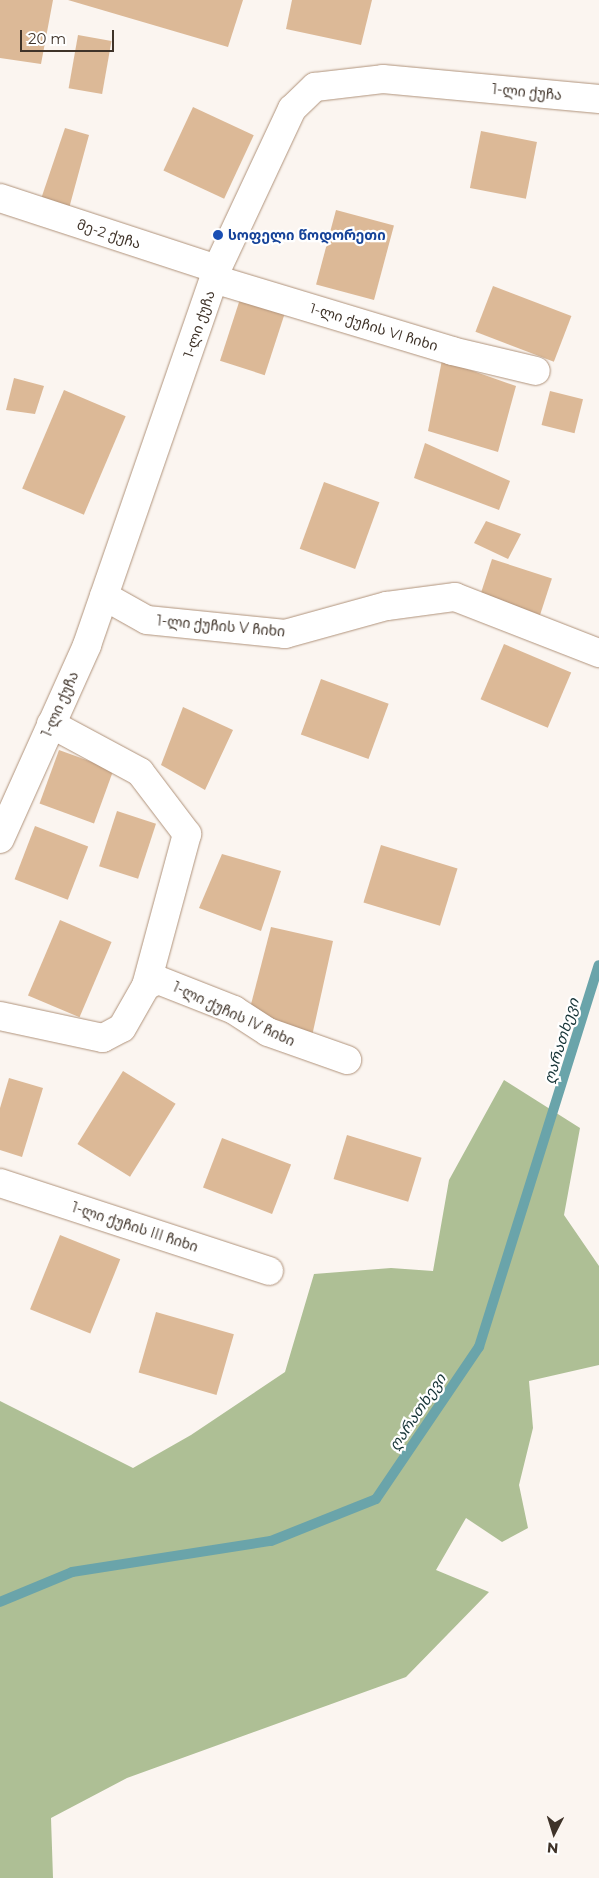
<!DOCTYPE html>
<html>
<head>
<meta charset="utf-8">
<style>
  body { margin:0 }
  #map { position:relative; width:599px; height:1878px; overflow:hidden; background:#fbf5f0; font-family:Montserrat,"Noto Sans Georgian",sans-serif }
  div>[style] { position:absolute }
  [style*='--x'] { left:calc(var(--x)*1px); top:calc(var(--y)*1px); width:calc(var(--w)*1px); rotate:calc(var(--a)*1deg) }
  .forest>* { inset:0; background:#aebf95 }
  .stream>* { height:10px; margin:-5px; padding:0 5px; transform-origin:5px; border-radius:5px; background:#6aa4aa }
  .building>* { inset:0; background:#dcb997; transform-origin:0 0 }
  .roads { filter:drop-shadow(0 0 1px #b0937b) drop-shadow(0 0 1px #b0937b) }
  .minor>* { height:28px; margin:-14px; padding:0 14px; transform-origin:14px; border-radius:14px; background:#fff }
  .dots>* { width:14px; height:14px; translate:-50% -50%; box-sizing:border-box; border:2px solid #fff; border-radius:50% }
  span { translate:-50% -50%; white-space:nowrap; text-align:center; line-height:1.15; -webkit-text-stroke:4.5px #fff; paint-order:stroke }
  .street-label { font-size:14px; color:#3f3329 }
  .transit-label { font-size:14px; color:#164399; font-weight:700 }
  .left { translate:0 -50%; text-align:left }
  .water-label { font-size:15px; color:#143235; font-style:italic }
  .north { position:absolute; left:529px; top:1808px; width:50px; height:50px; -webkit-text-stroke:4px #fff; paint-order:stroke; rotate:185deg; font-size:14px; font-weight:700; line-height:20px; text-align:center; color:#3f3329 }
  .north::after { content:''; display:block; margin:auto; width:18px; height:22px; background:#3f3329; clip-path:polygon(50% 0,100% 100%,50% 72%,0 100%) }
  .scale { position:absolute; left:20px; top:30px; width:94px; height:22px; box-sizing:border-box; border:2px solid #3f3329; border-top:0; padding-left:6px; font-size:15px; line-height:18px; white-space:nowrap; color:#3f3329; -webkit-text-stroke:4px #fff; paint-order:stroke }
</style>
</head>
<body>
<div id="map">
  <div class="forest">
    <i style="clip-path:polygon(504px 1080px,580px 1128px,564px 1215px,599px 1266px,599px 1365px,529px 1381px,533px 1428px,519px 1485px,528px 1528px,502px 1542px,466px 1518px,436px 1570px,489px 1592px,406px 1677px,127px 1778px,51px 1818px,53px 1878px,0 1878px,0 1401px,133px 1468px,191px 1435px,285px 1372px,314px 1274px,391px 1268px,433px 1271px,449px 1180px)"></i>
  </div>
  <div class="stream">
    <i style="--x:0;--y:1602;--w:78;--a:-22.6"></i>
    <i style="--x:72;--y:1572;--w:201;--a:-8.9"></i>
    <i style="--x:271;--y:1541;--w:113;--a:-21.8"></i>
    <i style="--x:376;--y:1499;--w:184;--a:-55.9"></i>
    <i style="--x:479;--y:1347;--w:400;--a:-72.6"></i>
  </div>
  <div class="building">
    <i style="clip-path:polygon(0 0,53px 0,41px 64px,0 58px)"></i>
    <i style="clip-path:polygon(68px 0,243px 0,228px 47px)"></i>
    <i style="clip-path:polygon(292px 0,372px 0,361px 45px,286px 29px)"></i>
    <i style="left:78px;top:35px;width:34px;height:54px;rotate:10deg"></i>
    <i style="left:193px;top:107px;width:67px;height:70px;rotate:25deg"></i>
    <i style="clip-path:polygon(65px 128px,89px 135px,68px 212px,41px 199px)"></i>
    <i style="left:481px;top:131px;width:57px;height:58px;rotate:11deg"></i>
    <i style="left:336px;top:210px;width:60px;height:77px;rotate:15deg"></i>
    <i style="left:493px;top:286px;width:84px;height:49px;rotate:21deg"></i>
    <i style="left:241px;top:296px;width:47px;height:68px;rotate:18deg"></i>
    <i style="clip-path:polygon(442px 360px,516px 386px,498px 452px,428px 431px)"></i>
    <i style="clip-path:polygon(14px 378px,44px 386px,35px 414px,6px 410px)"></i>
    <i style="left:64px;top:390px;width:67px;height:107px;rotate:23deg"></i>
    <i style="left:550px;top:391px;width:34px;height:35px;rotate:14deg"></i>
    <i style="clip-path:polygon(425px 443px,510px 481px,499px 510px,414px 478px)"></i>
    <i style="left:324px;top:482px;width:59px;height:71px;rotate:20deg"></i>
    <i style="clip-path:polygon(486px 521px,521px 534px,508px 559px,474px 543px)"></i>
    <i style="left:492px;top:559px;width:63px;height:39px;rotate:18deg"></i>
    <i style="left:504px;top:644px;width:73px;height:60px;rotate:23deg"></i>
    <i style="left:321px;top:679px;width:72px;height:59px;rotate:20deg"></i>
    <i style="clip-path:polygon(183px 707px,233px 730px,205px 790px,161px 765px)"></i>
    <i style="left:59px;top:750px;width:58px;height:57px;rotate:20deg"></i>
    <i style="left:117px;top:811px;width:41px;height:58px;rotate:18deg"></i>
    <i style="left:35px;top:826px;width:57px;height:57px;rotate:21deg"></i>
    <i style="left:381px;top:845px;width:80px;height:60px;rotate:17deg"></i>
    <i style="clip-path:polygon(222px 854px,281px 871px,261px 931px,199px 908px)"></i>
    <i style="left:60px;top:920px;width:56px;height:82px;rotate:23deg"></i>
    <i style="clip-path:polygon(271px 927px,333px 941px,312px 1036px,249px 1012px)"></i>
    <i style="left:123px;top:1071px;width:62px;height:86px;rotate:32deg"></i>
    <i style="clip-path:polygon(9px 1078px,43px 1088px,22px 1157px,0 1150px,0 1108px)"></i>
    <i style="left:347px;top:1135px;width:78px;height:46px;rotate:17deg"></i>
    <i style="left:222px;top:1138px;width:74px;height:53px;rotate:21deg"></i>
    <i style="left:60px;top:1235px;width:65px;height:80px;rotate:22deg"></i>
    <i style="left:156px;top:1312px;width:81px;height:63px;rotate:16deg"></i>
  </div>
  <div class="roads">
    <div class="minor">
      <i style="--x:0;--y:198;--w:228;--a:18.1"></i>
      <i style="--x:214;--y:279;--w:249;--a:16.8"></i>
      <i style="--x:452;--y:351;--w:86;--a:13.4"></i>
      <i style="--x:104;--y:596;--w:49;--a:29.2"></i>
      <i style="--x:147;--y:620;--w:139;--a:5.8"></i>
      <i style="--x:285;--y:634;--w:106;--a:-15.4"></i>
      <i style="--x:387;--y:606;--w:69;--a:-7.5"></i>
      <i style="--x:455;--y:597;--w:155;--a:21.3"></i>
      <i style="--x:51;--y:724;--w:101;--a:28.3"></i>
      <i style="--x:140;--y:772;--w:78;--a:52.8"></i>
      <i style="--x:187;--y:834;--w:157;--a:105.1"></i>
      <i style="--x:0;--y:839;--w:213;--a:-65.8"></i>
      <i style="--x:87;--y:645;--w:398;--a:-70.9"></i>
      <i style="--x:217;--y:269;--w:177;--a:-64.9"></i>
      <i style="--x:292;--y:109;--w:32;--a:-44"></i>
      <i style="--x:315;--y:87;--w:68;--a:-6.7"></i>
      <i style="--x:383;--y:79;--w:217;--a:5.3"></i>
      <i style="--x:0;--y:1016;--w:105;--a:12.1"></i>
      <i style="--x:103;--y:1038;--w:21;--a:-28"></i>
      <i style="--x:122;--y:1028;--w:48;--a:-60.3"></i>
      <i style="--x:146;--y:986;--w:13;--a:-27"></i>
      <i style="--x:158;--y:980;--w:82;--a:21.5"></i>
      <i style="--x:234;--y:1010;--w:40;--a:32.9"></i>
      <i style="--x:268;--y:1032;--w:84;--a:19.5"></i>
      <i style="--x:0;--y:1183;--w:283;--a:18.1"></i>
    </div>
  </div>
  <div class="dots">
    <i style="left:218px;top:235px;background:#1a4fb4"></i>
  </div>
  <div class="street-label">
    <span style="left:527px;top:92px;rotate:5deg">1-ლი ქუჩა</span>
    <span style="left:109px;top:234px;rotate:18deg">მე-2 ქუჩა</span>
    <span style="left:199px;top:324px;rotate:-71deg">1-ლი ქუჩა</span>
    <span style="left:374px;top:327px;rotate:17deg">1-ლი ქუჩის VI ჩიხი</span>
    <span style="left:221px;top:626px;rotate:5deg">1-ლი ქუჩის V ჩიხი</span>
    <span style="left:60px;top:704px;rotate:-66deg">1-ლი ქუჩა</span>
    <span style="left:234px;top:1014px;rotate:25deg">1-ლი ქუჩის IV ჩიხი</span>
    <span style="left:135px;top:1227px;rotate:18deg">1-ლი ქუჩის III ჩიხი</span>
  </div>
  <div class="transit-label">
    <span class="left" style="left:228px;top:235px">სოფელი წოდორეთი</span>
  </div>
  <div class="water-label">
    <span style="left:561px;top:1041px;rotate:-73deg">ღარათხევი</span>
    <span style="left:417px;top:1412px;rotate:-56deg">ღარათხევი</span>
  </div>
  <div class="north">N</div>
  <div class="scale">20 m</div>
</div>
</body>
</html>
